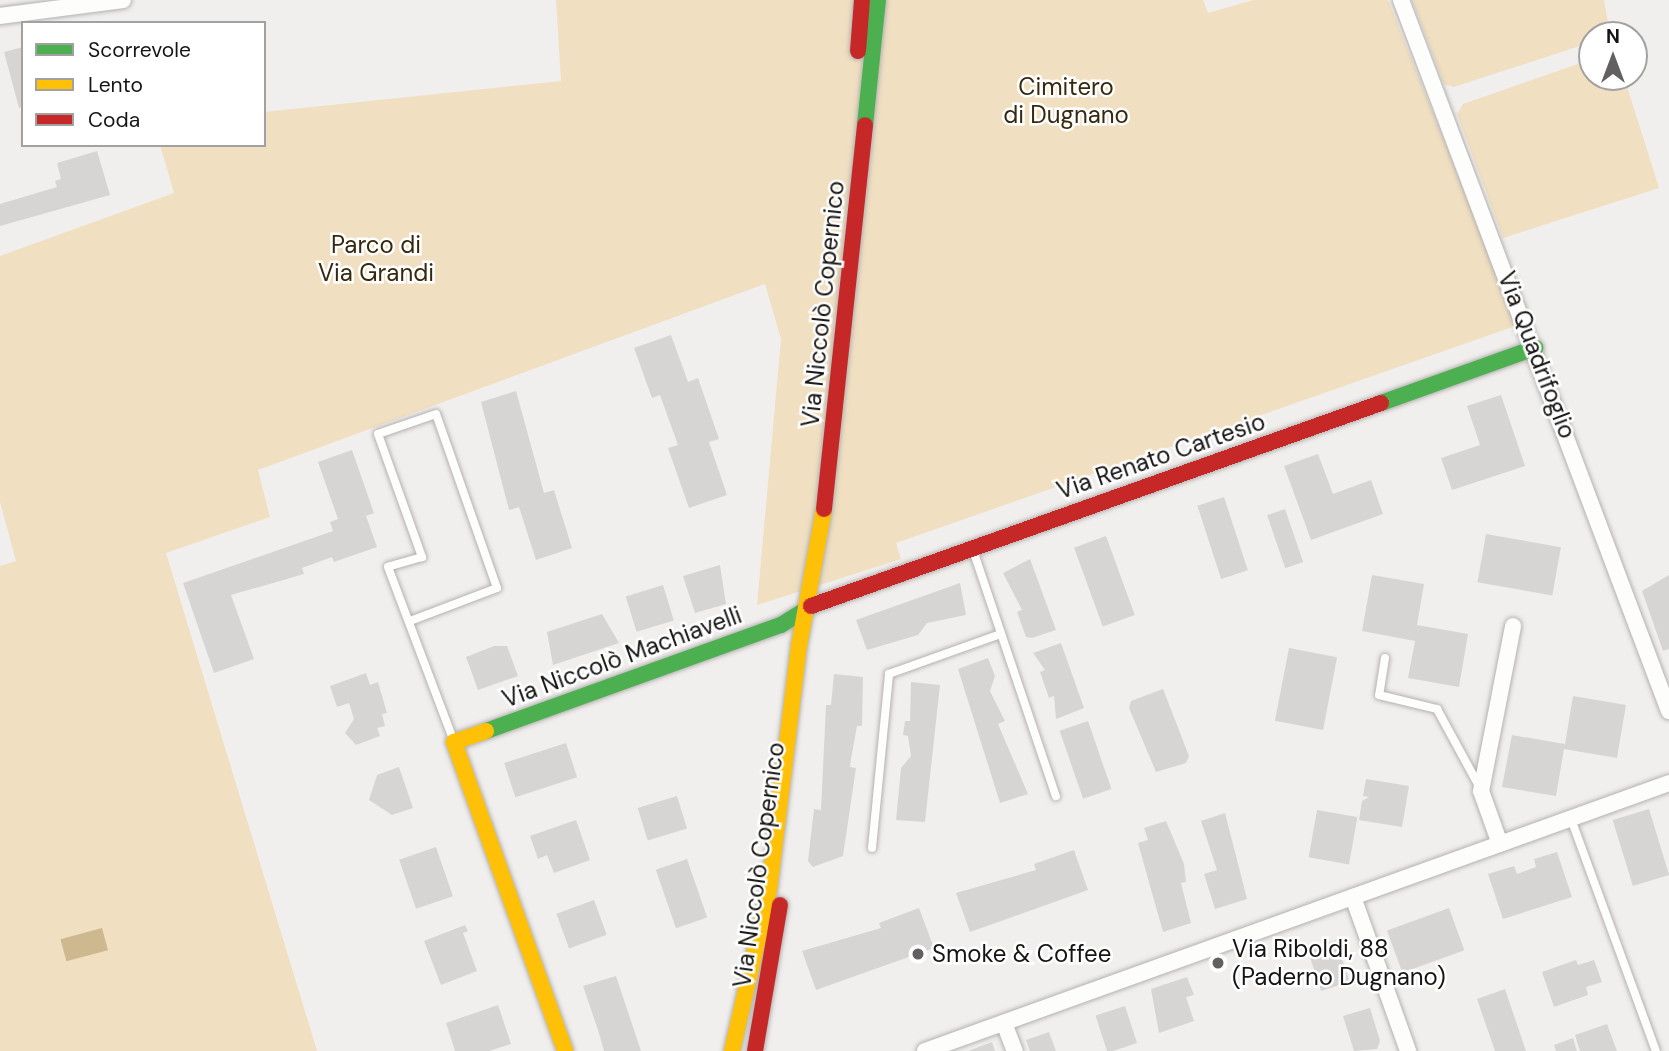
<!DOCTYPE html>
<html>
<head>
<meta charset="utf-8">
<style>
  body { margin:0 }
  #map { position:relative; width:1669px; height:1051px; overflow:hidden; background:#f1efed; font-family:"DM Sans",sans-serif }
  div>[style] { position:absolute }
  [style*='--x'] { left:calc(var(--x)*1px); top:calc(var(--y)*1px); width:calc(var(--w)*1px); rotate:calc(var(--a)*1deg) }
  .green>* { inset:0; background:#f0dfc1 }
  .water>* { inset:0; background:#ceb88f; transform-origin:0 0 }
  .building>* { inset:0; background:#d6d5d4; transform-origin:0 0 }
  .roads { filter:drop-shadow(0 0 2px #b4b2b1) drop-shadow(0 0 2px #b4b2b1) }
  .lane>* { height:8px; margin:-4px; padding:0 4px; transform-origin:4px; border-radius:4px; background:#fdfdfc }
  .street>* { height:16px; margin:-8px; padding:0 8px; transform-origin:8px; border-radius:8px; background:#fdfdfc }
  .fast>* { height:16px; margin:-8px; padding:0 8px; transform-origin:8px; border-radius:8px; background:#4caf50 }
  .slow>* { height:16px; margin:-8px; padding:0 8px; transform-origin:8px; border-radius:8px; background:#ffc107 }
  .jam>* { height:16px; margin:-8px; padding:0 8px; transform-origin:8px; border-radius:8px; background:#c62828 }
  .dots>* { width:19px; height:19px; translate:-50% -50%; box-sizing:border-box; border:4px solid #fff; border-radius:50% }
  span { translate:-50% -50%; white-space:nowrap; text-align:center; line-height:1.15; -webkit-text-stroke:5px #fff; paint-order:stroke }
  .park-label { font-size:24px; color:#36290e }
  .street-label { font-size:24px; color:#161514 }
  .poi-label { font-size:24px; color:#161514 }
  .left { translate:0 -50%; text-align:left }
  .legend { position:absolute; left:21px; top:21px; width:245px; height:126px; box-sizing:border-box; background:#fff; border:2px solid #a2a1a1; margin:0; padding:9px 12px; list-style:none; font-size:21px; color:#161514 }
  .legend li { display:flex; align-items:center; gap:14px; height:35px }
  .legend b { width:35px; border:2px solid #a2a1a1 }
  .north { position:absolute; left:1578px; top:21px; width:70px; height:70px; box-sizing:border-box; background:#fff; border:2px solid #a2a1a1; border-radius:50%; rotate:0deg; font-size:19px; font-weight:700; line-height:28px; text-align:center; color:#161514 }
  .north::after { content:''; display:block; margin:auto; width:24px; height:32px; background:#636160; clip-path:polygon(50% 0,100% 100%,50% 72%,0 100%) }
</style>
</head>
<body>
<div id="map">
  <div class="green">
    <i style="clip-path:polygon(556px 0,1203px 0,1208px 13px,1253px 0,1388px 0,1518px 325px,896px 543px,901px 559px,757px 605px,781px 339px,765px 284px,258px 470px,270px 517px,166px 553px,317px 1051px,0 1051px,0 566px,16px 561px,0 502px,0 256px,174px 193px,160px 145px,264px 145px,264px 112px,561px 81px)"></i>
    <i style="clip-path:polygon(1412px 0,1604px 0,1610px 35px,1592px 35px,1592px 42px,1454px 87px,1444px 84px)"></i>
    <i style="clip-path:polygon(1592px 59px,1592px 77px,1624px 77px,1659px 188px,1503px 238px,1457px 114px,1463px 104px)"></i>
  </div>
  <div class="water">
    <i style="left:102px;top:928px;width:23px;height:43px;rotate:75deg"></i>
  </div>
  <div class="building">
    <i style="clip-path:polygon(23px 47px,23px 107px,19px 108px,4px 52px)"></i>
    <i style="clip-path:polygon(97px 151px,110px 195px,0 226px,0 204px,57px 187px,55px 181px,61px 179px,57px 163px)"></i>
    <i style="clip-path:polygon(671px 335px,688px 382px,698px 378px,719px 439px,709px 442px,727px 495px,689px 508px,668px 448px,678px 445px,660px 395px,652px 398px,634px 348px)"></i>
    <i style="clip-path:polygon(516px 391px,544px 493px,554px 490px,572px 548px,536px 560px,519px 507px,509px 510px,481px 402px)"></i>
    <i style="clip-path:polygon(1501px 395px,1525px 466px,1452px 490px,1441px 458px,1480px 445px,1467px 406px)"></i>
    <i style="clip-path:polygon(352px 450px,374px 513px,366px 516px,377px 547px,334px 562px,332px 557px,302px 568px,304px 574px,231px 595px,254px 659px,214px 673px,183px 583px,333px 531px,330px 522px,338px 519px,318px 462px)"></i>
    <i style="clip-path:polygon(1318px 454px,1333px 494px,1371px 480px,1383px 514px,1311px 540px,1284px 466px)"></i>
    <i style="left:1224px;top:497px;width:77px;height:28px;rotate:72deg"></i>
    <i style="left:1285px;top:509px;width:56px;height:19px;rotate:71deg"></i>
    <i style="left:1486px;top:534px;width:76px;height:49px;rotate:10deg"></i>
    <i style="left:1106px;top:536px;width:84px;height:34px;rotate:70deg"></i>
    <i style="clip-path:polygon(1030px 559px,1056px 630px,1032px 638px,1026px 637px,1017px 612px,1022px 610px,1003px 573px)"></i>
    <i style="clip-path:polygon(720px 565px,726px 604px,695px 613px,683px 576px)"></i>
    <i style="clip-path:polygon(1372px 575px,1424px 584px,1417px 625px,1468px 634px,1459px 687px,1408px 678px,1415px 641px,1362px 631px)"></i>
    <i style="clip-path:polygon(1669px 575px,1669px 649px,1663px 651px,1642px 591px)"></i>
    <i style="clip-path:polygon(960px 583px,966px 615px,927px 623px,918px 635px,867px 650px,856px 620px)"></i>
    <i style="left:663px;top:585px;width:37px;height:39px;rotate:73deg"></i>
    <i style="clip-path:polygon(602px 614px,619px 643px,553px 665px,547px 632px)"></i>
    <i style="clip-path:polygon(1061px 643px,1084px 708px,1056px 719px,1054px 696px,1049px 698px,1040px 672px,1045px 670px,1033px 653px)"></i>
    <i style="clip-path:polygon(494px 646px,507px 646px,518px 676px,478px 690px,466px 657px)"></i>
    <i style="left:1289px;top:648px;width:49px;height:74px;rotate:11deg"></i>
    <i style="clip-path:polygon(988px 658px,995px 676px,990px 691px,1005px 721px,998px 724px,1028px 794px,1000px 803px,958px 669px)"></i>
    <i style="clip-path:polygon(366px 673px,370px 685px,378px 682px,387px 713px,382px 714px,385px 726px,377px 728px,380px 736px,356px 745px,345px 733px,354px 719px,349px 703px,337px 707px,330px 686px)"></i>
    <i style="clip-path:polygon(834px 674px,863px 677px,862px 726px,857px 726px,851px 759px,850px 767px,856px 768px,843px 856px,813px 867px,808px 861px,814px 809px,821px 810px,826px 705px,831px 705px)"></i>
    <i style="clip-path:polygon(911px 682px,940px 685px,925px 822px,896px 820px,901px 768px,911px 756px,908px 736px,903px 735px,905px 721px,910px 721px)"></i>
    <i style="clip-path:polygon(1163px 689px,1189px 756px,1186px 763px,1156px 772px,1129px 708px,1131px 701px)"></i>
    <i style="clip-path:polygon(1573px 696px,1626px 705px,1617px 758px,1564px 749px,1556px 796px,1502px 787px,1512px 735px,1565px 744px)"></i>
    <i style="left:1088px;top:721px;width:72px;height:30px;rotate:71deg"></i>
    <i style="left:566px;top:743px;width:36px;height:65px;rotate:72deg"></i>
    <i style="clip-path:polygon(399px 767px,413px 808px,392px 815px,369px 800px,377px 775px)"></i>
    <i style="clip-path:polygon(1366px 779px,1409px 786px,1402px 827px,1359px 820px,1362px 801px,1369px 797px,1363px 796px)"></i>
    <i style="left:677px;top:796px;width:34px;height:41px;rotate:73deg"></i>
    <i style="left:1649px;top:809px;width:69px;height:38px;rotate:73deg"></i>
    <i style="left:1317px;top:810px;width:41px;height:48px;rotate:10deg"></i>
    <i style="clip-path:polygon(1225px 813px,1247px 899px,1215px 909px,1204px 874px,1217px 870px,1201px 821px)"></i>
    <i style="clip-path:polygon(576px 820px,590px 860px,554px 873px,547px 855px,538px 859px,530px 836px)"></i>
    <i style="clip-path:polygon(1166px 821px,1184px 864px,1186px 882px,1181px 883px,1191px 923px,1163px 932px,1138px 843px,1148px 840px,1144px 828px)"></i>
    <i style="left:436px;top:847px;width:52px;height:39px;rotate:71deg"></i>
    <i style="clip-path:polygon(1074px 850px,1088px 890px,970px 932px,956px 893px,1036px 870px,1034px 864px)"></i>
    <i style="clip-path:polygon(1557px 852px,1572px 897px,1503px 919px,1488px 874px,1514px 866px,1517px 874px,1536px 867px,1534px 859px)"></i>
    <i style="left:687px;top:859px;width:62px;height:33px;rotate:71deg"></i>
    <i style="left:594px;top:900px;width:37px;height:40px;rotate:70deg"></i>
    <i style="clip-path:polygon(919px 908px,934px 948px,816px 990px,802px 951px,881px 928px,879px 923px)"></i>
    <i style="left:1449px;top:908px;width:45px;height:66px;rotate:70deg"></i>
    <i style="clip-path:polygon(465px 925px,468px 931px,463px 933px,477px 971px,441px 985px,424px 941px)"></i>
    <i style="left:1336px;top:940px;width:44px;height:30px;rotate:72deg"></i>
    <i style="clip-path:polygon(1576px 960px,1578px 965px,1594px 960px,1602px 982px,1586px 987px,1588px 995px,1554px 1007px,1542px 972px)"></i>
    <i style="clip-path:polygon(616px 976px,641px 1051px,604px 1051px,598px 1030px,583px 986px)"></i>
    <i style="clip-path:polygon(1187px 977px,1194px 995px,1186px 997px,1194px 1021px,1159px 1033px,1151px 989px)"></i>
    <i style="clip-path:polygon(1505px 989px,1526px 1051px,1495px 1051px,1477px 999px)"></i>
    <i style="clip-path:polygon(498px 1005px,511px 1044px,489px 1051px,455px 1051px,446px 1023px)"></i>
    <i style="left:1125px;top:1006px;width:39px;height:31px;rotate:72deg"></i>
    <i style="clip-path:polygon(1370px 1008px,1380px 1041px,1377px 1049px,1354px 1051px,1343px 1016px)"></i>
    <i style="clip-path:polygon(1607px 1024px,1617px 1051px,1580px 1051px,1575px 1035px)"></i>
    <i style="clip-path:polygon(1049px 1032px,1056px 1051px,1030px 1051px,1026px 1040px)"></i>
    <i style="clip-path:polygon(1573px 1038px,1577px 1051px,1556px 1051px,1554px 1045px)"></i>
    <i style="clip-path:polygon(992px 1042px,995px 1051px,968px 1051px)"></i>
  </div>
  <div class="roads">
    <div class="lane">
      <i style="--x:972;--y:547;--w:263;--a:71.4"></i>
      <i style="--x:410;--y:621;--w:93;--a:-20.8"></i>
      <i style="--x:497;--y:588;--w:184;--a:-109.3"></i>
      <i style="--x:436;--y:414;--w:61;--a:161"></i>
      <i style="--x:378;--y:434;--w:131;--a:70.3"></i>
      <i style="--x:422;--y:557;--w:35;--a:164"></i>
      <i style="--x:388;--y:567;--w:184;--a:69.3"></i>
      <i style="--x:1385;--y:658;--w:37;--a:99"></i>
      <i style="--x:1379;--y:695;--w:60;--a:13.6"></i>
      <i style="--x:1437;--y:709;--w:90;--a:61.4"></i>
      <i style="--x:1571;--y:819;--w:247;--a:69.9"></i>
      <i style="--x:872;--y:848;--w:175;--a:-84.4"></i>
      <i style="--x:889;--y:674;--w:119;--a:-19.7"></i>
    </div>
    <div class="street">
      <i style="--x:1401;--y:0;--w:760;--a:69.35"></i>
      <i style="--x:0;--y:16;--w:124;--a:-7.4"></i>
      <i style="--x:1500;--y:844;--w:56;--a:-109.7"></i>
      <i style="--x:1481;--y:791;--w:168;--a:-79"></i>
      <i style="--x:1353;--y:897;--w:164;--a:70.3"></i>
      <i style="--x:1004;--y:1023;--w:30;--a:69"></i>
      <i style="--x:925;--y:1051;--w:791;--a:-19.81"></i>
    </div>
    <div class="fast">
      <i style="--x:865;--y:125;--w:126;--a:-84.1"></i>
      <i style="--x:1381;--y:403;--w:164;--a:-19.7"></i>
      <i style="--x:486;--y:731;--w:313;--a:-19.8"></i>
      <i style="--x:781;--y:625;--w:36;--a:-32"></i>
    </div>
    <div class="slow">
      <i style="--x:486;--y:731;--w:34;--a:161"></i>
      <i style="--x:454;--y:742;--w:328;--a:70.2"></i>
      <i style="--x:732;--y:1051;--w:165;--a:-77.1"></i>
      <i style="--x:769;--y:890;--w:246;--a:-83"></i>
      <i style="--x:799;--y:646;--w:139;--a:-79.7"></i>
    </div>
    <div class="jam">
      <i style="--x:858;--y:51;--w:51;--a:-85.5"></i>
      <i style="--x:824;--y:509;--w:386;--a:-83.9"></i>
      <i style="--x:811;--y:606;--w:605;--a:-19.6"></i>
      <i style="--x:755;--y:1051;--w:148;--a:-80.3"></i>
    </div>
  </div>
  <div class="dots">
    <i style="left:918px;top:954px;background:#636160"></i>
    <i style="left:1218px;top:963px;background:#636160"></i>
  </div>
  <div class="park-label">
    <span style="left:1066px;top:101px">Cimitero<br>di Dugnano</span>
    <span style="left:376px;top:259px">Parco di<br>Via Grandi</span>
  </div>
  <div class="street-label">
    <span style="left:823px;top:304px;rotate:-84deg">Via Niccolò Copernico</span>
    <span style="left:1537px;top:355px;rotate:69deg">Via Quadrifoglio</span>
    <span style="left:1161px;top:456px;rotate:-19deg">Via Renato Cartesio</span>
    <span style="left:622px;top:657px;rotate:-20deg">Via Niccolò Machiavelli</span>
    <span style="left:759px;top:865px;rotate:-82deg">Via Niccolò Copernico</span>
  </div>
  <div class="poi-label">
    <span class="left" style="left:1232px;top:963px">Via Riboldi, 88<br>(Paderno Dugnano)</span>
    <span class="left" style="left:932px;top:954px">Smoke &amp; Coffee</span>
  </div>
  <ul class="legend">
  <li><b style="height:9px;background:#4caf50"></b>Scorrevole</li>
  <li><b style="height:9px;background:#ffc107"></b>Lento</li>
  <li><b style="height:9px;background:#c62828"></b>Coda</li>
  </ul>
  <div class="north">N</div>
</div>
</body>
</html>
